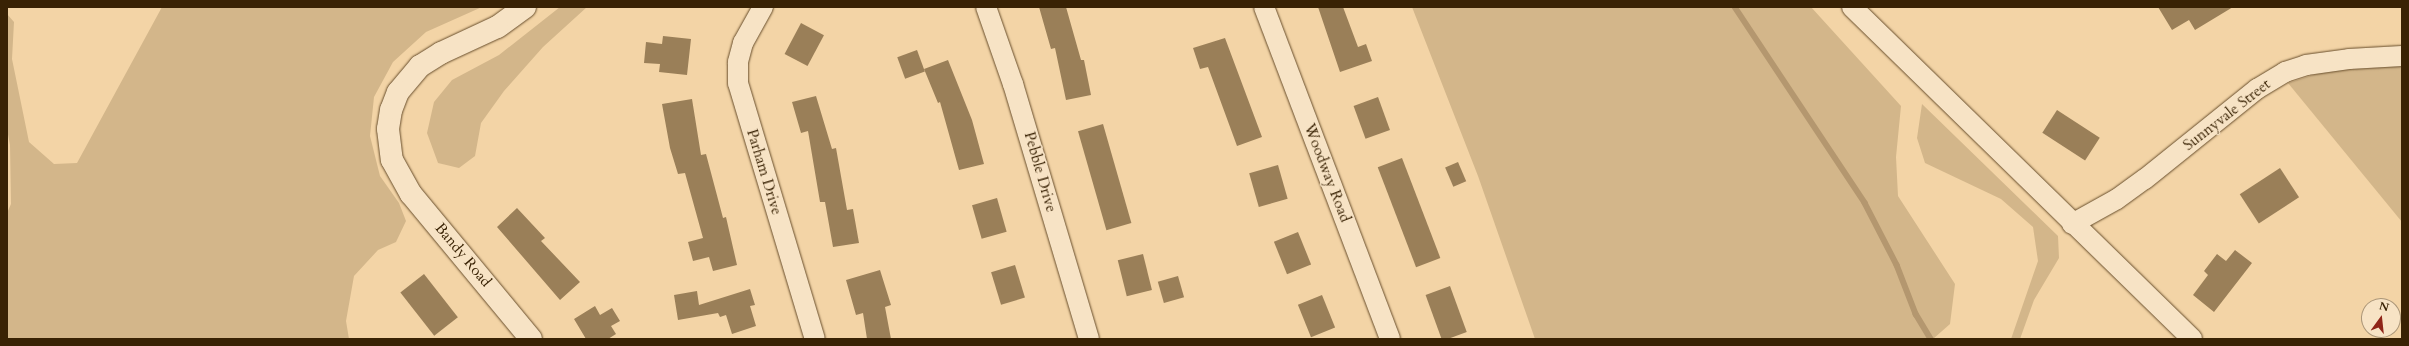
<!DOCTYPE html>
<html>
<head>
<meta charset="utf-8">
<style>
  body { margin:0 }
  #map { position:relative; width:2409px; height:346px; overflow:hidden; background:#f3d4a6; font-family:Cardo,serif }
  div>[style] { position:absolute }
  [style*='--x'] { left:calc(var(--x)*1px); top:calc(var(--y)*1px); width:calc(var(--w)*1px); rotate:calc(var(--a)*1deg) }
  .green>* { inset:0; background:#d3b68a }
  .stream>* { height:5.5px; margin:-2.75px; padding:0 2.75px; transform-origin:2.75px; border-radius:2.75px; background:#b4976f }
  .building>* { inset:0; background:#9a7f58; transform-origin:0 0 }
  .roads { filter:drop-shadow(0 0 1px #684e2c) drop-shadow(0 0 1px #684e2c) }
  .minor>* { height:20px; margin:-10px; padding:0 10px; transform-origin:10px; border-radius:10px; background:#f7e3c5 }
  .tertiary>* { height:22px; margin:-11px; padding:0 11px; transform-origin:11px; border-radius:11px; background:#f7e3c5 }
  span { translate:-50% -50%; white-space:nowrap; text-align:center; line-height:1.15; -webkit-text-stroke:3px #f7e3c5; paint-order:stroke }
  .street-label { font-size:15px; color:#392204 }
  .frame { position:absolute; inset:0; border:8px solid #392204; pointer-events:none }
  .north { position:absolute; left:2361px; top:298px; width:40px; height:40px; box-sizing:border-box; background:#f7e3c5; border:1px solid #ab9678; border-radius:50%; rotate:15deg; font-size:11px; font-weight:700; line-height:16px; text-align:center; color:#392204 }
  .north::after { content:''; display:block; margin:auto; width:14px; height:18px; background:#8f2418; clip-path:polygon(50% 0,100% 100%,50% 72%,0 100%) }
</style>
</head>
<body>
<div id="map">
  <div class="green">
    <i style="clip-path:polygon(162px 7px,482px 7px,426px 32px,393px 62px,374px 97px,370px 136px,380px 176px,399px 203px,406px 221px,396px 242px,378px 250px,354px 276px,346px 321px,349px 339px,7px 339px,7px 213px,11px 204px,10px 145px,7px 129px,7px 14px,14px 22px,12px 59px,29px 142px,54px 164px,77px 163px)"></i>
    <i style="clip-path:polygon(560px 7px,587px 7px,543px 47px,504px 91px,481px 123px,475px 156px,459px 168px,438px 163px,427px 133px,434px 102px,452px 80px,499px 55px)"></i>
    <i style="clip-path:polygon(1412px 7px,1811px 7px,1901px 106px,1896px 157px,1898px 196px,1955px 284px,1950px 324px,1933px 339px,1535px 339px,1478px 176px)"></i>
    <i style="clip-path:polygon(2402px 66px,2402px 222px,2288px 83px,2335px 68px)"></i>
    <i style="clip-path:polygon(1922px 104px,2058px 236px,2059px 258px,2034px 300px,2020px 339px,2011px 339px,2038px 261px,2033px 227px,2001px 199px,1925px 163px,1917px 138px)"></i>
  </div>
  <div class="stream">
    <i style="--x:1735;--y:7;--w:235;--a:56.4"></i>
    <i style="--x:1865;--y:203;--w:70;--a:62.7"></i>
    <i style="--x:1897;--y:265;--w:53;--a:68.8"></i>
    <i style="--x:1916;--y:314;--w:29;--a:59"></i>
  </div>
  <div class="building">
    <i style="clip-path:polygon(1039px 7px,1066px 7px,1081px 60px,1084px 60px,1091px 95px,1066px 100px,1055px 48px,1051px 49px)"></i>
    <i style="clip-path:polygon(1318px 7px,1343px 7px,1358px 47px,1366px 44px,1372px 61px,1340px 72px)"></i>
    <i style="clip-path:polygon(2158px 7px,2233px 7px,2195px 30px,2189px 20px,2172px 30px)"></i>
    <i style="left:801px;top:23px;width:26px;height:35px;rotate:28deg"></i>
    <i style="clip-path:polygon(663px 36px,691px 39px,687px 75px,659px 72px,660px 64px,644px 63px,646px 42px,662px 44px)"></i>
    <i style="clip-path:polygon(1225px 38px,1262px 137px,1237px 146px,1208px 67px,1200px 69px,1193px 48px)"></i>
    <i style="left:917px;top:50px;width:23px;height:21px;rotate:70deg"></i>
    <i style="clip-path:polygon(948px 60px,972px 120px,984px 164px,959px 170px,940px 102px,938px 103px,924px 69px)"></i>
    <i style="clip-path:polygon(816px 96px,832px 149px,836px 148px,847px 210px,853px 209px,859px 243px,833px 247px,825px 202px,820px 202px,808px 131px,801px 133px,792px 102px)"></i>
    <i style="left:1378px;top:97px;width:35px;height:26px;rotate:70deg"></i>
    <i style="clip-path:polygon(692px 99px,701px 155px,706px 154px,723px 218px,726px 217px,737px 265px,713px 271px,709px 257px,693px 261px,688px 242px,703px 238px,685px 173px,678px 174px,670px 148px,662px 104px)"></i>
    <i style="left:2057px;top:110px;width:51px;height:27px;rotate:33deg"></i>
    <i style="left:1103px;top:124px;width:103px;height:26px;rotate:74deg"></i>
    <i style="left:1402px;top:158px;width:107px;height:26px;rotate:69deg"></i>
    <i style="left:1458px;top:162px;width:21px;height:14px;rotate:67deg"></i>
    <i style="left:1278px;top:165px;width:35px;height:30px;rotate:74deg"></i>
    <i style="left:2280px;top:168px;width:35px;height:48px;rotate:57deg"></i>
    <i style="left:997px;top:198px;width:35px;height:26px;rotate:74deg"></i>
    <i style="clip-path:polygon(517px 208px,545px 238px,541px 241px,580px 282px,560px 300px,497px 227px)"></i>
    <i style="left:1298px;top:232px;width:35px;height:26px;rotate:68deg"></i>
    <i style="clip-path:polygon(2235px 250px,2252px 263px,2214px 312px,2193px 295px,2208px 275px,2204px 271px,2217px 254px,2226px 261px)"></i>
    <i style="left:1143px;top:254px;width:37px;height:26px;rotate:76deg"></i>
    <i style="left:1015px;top:265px;width:34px;height:25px;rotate:73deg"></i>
    <i style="clip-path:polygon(880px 270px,891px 305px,885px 307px,891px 339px,867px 339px,863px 313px,856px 315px,846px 280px)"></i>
    <i style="left:424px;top:274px;width:55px;height:30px;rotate:52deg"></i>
    <i style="left:1178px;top:276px;width:22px;height:21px;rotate:74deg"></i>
    <i style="left:1450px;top:286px;width:49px;height:26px;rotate:70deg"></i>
    <i style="clip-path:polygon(750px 289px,755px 305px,750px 306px,756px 326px,732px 334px,726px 315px,720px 317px,718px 313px,678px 320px,674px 295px,697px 291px,699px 305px)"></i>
    <i style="left:1322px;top:295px;width:35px;height:26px;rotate:68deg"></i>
    <i style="clip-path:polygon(595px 306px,600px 315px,612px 308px,620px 321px,611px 326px,616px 334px,608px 339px,586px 339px,574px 319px)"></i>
  </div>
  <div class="roads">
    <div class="minor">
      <i style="--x:763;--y:7;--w:41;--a:119.1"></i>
      <i style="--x:743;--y:43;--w:20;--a:105"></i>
      <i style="--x:738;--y:62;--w:21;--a:90"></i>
      <i style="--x:738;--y:83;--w:267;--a:73.3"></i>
      <i style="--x:986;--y:7;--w:82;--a:70.7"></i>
      <i style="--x:1013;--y:84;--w:266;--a:73.4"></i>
      <i style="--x:1264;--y:7;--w:355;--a:69.2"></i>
      <i style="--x:1852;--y:7;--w:475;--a:44.3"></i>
      <i style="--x:2072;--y:224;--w:51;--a:-29.1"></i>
      <i style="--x:2117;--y:199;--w:34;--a:-36"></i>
      <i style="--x:2145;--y:179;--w:144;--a:-38.8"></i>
      <i style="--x:2257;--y:89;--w:33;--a:-31"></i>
      <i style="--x:2285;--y:72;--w:22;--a:-18"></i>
      <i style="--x:2306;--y:65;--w:43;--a:-7.9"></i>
      <i style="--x:2349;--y:59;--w:53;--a:-3.2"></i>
    </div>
    <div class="tertiary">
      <i style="--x:525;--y:7;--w:34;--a:144"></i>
      <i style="--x:497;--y:27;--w:62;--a:155.1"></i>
      <i style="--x:441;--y:53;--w:25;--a:148"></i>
      <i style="--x:420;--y:66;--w:34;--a:130"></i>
      <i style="--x:398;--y:92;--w:19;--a:111"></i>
      <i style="--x:391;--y:110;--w:19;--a:99"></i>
      <i style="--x:388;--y:129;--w:31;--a:83"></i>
      <i style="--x:392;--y:160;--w:39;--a:61"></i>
      <i style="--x:411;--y:194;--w:188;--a:50.4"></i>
    </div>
  </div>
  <div class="street-label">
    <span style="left:2227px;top:115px;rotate:-38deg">Sunnyvale Street</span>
    <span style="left:764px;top:172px;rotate:73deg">Parham Drive</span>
    <span style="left:1040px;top:172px;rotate:74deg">Pebble Drive</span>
    <span style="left:1327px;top:173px;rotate:69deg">Woodway Road</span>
    <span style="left:463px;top:255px;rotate:50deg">Bandy Road</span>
  </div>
  <div class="frame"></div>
  <div class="north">N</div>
</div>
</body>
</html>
